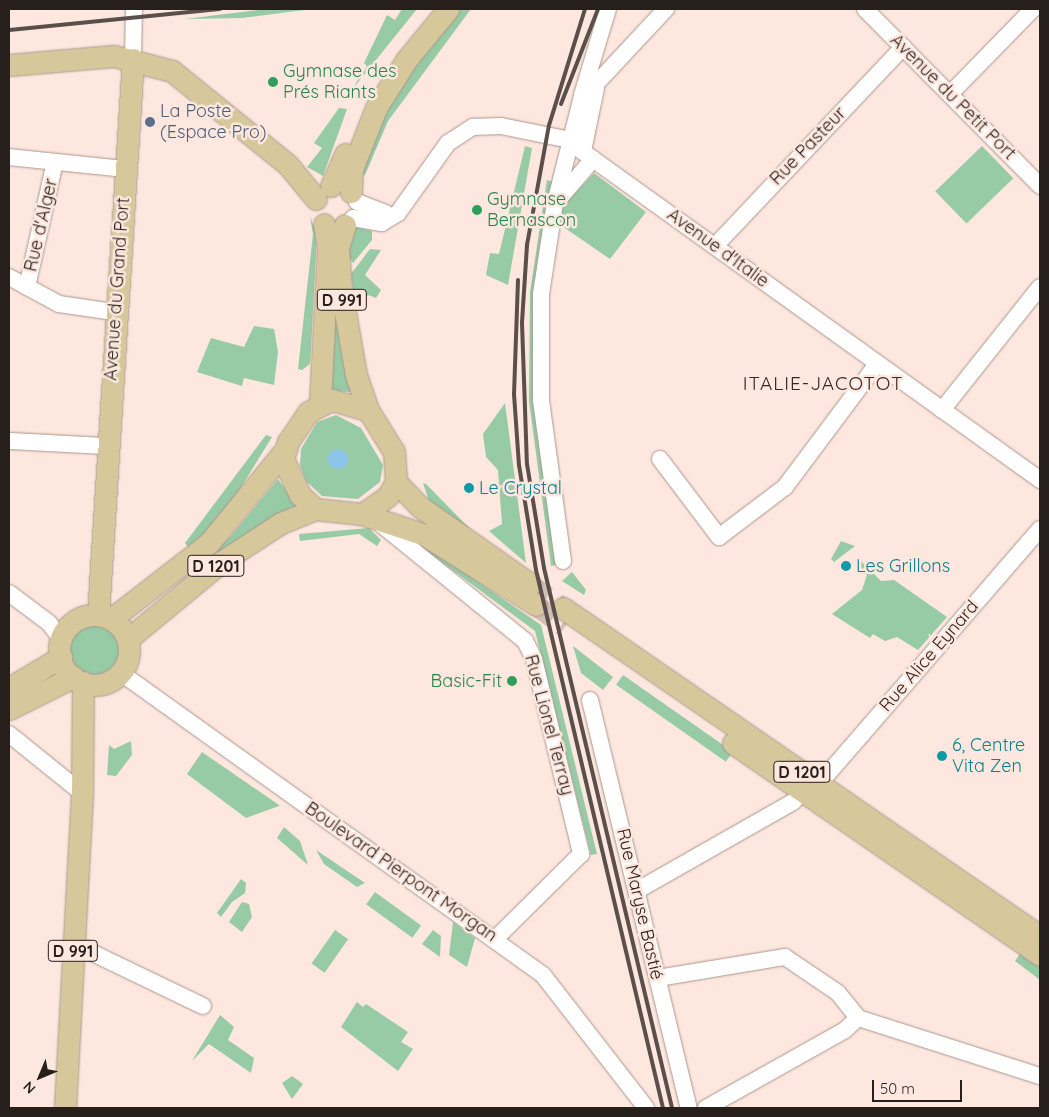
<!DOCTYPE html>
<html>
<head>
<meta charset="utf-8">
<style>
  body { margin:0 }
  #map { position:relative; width:1049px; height:1117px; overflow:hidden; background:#fde7de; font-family:Quicksand,sans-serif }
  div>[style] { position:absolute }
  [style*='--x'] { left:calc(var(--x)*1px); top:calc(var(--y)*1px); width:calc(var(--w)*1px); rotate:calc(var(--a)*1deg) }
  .green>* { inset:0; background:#97cba5; transform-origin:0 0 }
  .round { border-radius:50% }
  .water>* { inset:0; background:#8bc3e9 }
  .major-tunnel>* { height:21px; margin-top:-10.5px; transform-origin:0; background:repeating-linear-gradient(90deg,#d2bfb7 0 21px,transparent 0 32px) }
  .roads { filter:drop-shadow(0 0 1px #ab978e) drop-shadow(0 0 1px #ab978e) }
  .minor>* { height:16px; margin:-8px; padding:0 8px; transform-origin:8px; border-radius:8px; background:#fff }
  .major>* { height:21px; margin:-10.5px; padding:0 10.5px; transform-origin:10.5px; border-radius:10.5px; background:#d6c89a }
  .major>.ring { margin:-10.5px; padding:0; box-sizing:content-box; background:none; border:21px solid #d6c89a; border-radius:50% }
  .rail>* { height:4px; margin:-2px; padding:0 2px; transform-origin:2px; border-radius:2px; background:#5a4f4a }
  .dots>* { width:14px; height:14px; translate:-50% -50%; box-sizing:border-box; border:2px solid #fde7de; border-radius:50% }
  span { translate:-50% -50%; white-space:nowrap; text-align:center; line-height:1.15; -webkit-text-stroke:5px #fde7de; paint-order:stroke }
  .shield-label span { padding:1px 4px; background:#fde7de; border:1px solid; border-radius:4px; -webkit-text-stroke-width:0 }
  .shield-label { font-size:16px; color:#261f1b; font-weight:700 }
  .leisure-label { font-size:18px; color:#27864d }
  .left { translate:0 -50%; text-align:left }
  .right { translate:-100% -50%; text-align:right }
  .street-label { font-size:18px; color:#261f1b }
  .service-label { font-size:18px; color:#4e5e75 }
  .culture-label { font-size:18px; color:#0d838f }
  .neighbourhood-label { font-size:19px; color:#382721; letter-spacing:1px }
  .frame { position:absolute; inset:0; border:10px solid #261f1b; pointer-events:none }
  .north { position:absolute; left:15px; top:1052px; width:50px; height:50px; -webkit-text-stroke:4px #fde7de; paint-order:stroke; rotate:225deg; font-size:14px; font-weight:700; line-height:20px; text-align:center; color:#261f1b }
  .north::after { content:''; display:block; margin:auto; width:18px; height:22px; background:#261f1b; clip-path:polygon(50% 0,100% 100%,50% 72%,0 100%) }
  .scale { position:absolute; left:872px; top:1080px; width:90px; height:22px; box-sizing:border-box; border:2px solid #261f1b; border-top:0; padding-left:6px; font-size:15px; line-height:18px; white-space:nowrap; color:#261f1b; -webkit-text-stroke:4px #fde7de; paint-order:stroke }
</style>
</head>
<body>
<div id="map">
  <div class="green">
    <i style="clip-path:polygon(267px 9px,312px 9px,242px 18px,185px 19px)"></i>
    <i style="clip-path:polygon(402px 9px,417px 9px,351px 91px,367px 66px,364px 63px,387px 15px,395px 20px)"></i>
    <i style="clip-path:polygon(455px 9px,471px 9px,388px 121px,365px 175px,357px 174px,380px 113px)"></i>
    <i style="clip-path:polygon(339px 108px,347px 109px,323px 176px,307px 167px,322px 148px,314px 143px)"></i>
    <i style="clip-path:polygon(525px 146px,532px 148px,508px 285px,486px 275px,490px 253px,499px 254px)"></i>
    <i style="left:982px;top:146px;width:45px;height:65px;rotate:46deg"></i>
    <i style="clip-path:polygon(594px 173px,646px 212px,610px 259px,559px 224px,563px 206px)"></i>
    <i style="clip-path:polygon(547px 180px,554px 182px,538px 293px,560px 564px,551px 566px,529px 401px,530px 292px)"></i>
    <i style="clip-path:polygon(310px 217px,317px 233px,311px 349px,310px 364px,302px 370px,298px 369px,313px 234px)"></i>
    <i style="clip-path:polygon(356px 227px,372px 231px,372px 240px,353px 263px,347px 255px)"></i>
    <i style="clip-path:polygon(370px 249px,381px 250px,365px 275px,381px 290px,376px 298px,368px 295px,356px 310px,351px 274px)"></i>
    <i style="clip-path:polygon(334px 288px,351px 392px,329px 391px)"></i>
    <i style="clip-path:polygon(254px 326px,274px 329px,278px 352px,274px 385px,244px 378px,242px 386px,197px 372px,211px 338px,244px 347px)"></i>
    <i style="clip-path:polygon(505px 403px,526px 563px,489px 531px,502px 524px,498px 470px,486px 457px,483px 434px)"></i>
    <i style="clip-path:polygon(336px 415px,361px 428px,383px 465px,380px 482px,358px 499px,322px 496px,306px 481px,300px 465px,301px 449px,317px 422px)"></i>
    <i style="clip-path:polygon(266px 435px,272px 437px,232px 502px,190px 550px,185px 543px)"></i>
    <i style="clip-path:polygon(278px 479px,297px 506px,190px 574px,231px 536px)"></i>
    <i style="clip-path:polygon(423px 483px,426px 484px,482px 541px,429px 501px)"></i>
    <i style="clip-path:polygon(369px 528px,381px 540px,377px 546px,359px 534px,300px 541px,299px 534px)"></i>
    <i style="clip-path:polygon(841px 541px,855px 546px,834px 562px,831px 559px)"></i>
    <i style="clip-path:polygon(424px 549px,432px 550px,541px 625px,597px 854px,591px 855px,535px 631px)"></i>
    <i style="clip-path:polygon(859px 559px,881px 581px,894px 580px,947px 617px,918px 650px,897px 637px,885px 641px,873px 634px,870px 638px,832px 614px,862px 590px,867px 575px,856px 561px)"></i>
    <i style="clip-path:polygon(572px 572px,586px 590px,584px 595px,562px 581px)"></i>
    <i class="round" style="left:69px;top:625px;width:50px;height:50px"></i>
    <i style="clip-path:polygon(573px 646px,613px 677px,603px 690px,581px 673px)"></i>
    <i style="left:623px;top:675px;width:134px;height:12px;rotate:35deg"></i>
    <i style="clip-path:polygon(131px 741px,132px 755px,116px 776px,107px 775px,109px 745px,114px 749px)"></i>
    <i style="clip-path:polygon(202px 752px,279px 805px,279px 806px,246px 818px,187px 774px)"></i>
    <i style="clip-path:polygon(284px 827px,300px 841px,308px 865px,277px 838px)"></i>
    <i style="clip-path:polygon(316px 850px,365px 883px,357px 887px,324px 864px)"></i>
    <i style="clip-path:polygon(241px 879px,246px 883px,245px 893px,232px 902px,221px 917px,217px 913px)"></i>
    <i style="left:375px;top:892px;width:57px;height:15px;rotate:36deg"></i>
    <i style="clip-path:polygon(242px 902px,249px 904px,252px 917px,242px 932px,229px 922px)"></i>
    <i style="clip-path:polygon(453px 922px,475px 938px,467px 967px,449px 955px)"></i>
    <i style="left:335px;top:930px;width:16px;height:41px;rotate:35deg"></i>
    <i style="clip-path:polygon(433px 930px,441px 936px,440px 957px,422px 944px)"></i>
    <i style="clip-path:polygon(1022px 951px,1040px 965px,1040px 980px,1015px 961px)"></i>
    <i style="clip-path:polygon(357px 1002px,363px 1007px,366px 1004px,408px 1032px,401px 1042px,413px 1049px,398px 1071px,341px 1027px)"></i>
    <i style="clip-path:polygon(220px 1015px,234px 1027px,228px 1040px,254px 1058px,251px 1073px,209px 1044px,192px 1061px)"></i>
    <i style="clip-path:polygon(292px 1076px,303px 1084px,292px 1099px,282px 1083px)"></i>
  </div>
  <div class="water">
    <i class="round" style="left:328px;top:449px;width:20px;height:20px"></i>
  </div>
  <div class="major-tunnel">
    <i style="--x:530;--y:584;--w:41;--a:36"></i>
    <i style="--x:536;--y:605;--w:36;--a:36"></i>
  </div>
  <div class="roads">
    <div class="minor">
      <i style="--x:865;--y:9;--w:249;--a:45.3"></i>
      <i style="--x:133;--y:59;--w:50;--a:-88.9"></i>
      <i style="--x:950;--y:94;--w:119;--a:-45.7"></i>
      <i style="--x:582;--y:95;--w:90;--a:-73.2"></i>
      <i style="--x:583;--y:151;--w:64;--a:-78.3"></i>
      <i style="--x:9;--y:157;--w:117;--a:5.9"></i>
      <i style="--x:558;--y:200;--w:54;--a:-49.5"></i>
      <i style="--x:357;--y:202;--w:31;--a:21"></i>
      <i style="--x:353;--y:218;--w:29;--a:10"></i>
      <i style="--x:382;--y:223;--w:19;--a:-32"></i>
      <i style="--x:398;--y:213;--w:86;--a:-54.5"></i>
      <i style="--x:448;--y:143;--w:30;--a:-33"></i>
      <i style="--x:473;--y:127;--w:28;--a:-2"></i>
      <i style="--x:501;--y:126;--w:65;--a:11.5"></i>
      <i style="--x:565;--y:139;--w:585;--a:35.67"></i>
      <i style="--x:715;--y:246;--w:274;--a:-46.6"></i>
      <i style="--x:9;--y:277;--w:57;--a:28.4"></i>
      <i style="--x:59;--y:304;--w:56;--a:8.3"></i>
      <i style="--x:27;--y:287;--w:128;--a:-77.4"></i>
      <i style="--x:942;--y:410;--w:157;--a:-51.5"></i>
      <i style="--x:9;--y:441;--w:97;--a:3"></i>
      <i style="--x:660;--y:459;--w:98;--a:52.9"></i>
      <i style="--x:719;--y:537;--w:83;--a:-37.1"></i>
      <i style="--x:785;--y:487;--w:154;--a:-53.2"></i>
      <i style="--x:377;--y:521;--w:191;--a:39"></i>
      <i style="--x:525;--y:641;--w:20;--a:63"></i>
      <i style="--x:534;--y:659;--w:201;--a:76.4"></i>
      <i style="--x:581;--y:854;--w:120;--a:135.3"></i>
      <i style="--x:563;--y:561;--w:162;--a:-97.8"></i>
      <i style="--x:541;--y:400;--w:106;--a:-90"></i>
      <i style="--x:541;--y:294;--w:92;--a:-81.3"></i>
      <i style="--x:555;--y:203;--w:106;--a:-75.8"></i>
      <i style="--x:581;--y:100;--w:125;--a:-47"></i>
      <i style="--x:9;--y:593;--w:50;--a:36.9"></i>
      <i style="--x:49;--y:623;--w:20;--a:53"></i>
      <i style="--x:121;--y:673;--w:519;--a:35.59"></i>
      <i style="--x:543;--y:975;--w:168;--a:52.2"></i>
      <i style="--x:590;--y:700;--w:420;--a:76.4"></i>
      <i style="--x:9;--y:734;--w:94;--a:38.9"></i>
      <i style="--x:819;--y:784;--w:337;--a:-49.1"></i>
      <i style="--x:638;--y:890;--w:178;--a:-29.6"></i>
      <i style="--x:793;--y:802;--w:15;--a:-48"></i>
      <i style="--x:74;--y:944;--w:143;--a:25.7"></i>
      <i style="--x:658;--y:978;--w:129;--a:-9.4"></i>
      <i style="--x:785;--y:957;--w:64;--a:34.2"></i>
      <i style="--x:838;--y:993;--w:32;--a:51"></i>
      <i style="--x:858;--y:1018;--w:191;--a:17.7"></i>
      <i style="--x:706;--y:1108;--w:159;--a:-29.3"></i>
      <i style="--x:845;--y:1030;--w:18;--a:-43"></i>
    </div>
    <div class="major">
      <i style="--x:9;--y:65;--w:105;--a:-4.9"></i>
      <i style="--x:114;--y:56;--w:60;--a:14.5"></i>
      <i style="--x:172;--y:71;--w:149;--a:39"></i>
      <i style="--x:288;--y:165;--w:44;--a:50.5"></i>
      <i style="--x:331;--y:186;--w:35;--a:-66"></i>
      <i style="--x:351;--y:192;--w:23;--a:-88"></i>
      <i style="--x:352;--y:169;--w:66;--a:-68.5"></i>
      <i style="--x:376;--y:108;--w:58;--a:-57.7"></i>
      <i style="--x:407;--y:59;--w:65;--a:-50.6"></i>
      <i style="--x:345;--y:225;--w:24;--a:107"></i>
      <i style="--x:338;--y:248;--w:41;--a:85.8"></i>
      <i style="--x:341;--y:289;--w:87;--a:80.1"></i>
      <i style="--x:356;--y:375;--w:37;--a:71"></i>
      <i style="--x:332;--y:400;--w:37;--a:16"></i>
      <i style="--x:368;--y:410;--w:49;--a:58.2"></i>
      <i style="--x:394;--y:452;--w:30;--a:86"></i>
      <i style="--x:396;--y:482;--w:16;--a:120"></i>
      <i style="--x:388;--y:496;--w:32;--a:145"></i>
      <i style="--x:362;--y:514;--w:47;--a:-173.9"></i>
      <i style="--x:315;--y:509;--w:21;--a:-137"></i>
      <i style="--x:300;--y:495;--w:40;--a:-115"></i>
      <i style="--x:283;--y:459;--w:18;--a:-74"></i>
      <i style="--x:288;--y:442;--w:36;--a:-56"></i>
      <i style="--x:308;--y:412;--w:27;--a:-27"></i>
      <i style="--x:320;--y:403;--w:156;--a:-87.1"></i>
      <i style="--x:328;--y:247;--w:23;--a:-100"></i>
      <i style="--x:396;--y:482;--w:33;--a:46"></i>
      <i style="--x:419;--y:506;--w:136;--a:35.1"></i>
      <i style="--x:362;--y:514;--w:66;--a:18.4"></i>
      <i style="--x:425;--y:535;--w:131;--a:32.2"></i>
      <i style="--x:563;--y:608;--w:579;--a:34.51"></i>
      <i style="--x:98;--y:615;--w:557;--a:-86.4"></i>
      <i class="ring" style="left:59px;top:615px;width:49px;height:49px"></i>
      <i style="--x:111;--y:619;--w:124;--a:-37.8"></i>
      <i style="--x:209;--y:543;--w:122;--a:-50.7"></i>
      <i style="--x:128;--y:639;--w:121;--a:-39.6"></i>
      <i style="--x:221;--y:562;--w:72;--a:-33"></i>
      <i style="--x:281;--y:523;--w:37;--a:-22"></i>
      <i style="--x:9;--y:688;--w:61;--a:-30.8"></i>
      <i style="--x:9;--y:709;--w:72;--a:-26.6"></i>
      <i style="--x:733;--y:743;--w:373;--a:34.6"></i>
      <i style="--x:65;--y:1108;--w:315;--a:-86.9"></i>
      <i style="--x:82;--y:793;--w:111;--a:-89.5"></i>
    </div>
  </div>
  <div class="rail">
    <i style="--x:585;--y:9;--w:121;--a:107.2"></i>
    <i style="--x:549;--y:125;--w:122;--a:100.4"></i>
    <i style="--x:527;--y:245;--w:78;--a:93.7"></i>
    <i style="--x:522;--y:323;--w:141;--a:88"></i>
    <i style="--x:527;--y:464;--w:105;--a:80.7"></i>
    <i style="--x:544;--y:568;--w:555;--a:76.66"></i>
    <i style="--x:9;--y:30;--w:212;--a:-5.7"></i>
    <i style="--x:561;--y:104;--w:102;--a:-68.7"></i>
    <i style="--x:518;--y:280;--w:114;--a:92"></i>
    <i style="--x:514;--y:394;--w:71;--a:86"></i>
    <i style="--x:519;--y:465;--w:106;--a:80.8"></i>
    <i style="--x:536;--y:570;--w:553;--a:76.72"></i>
  </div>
  <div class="dots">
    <i style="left:273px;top:82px;background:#2e9e5b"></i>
    <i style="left:150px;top:122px;background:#5c6f8a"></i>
    <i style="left:477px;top:210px;background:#2e9e5b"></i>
    <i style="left:469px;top:488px;background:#0f9aa8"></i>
    <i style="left:846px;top:566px;background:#0f9aa8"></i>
    <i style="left:512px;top:681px;background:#2e9e5b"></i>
    <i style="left:942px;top:756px;background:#0f9aa8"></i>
  </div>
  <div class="shield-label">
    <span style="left:342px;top:300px">D 991</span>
    <span style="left:216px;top:566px">D 1201</span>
    <span style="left:802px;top:772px">D 1201</span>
    <span style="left:73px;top:951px">D 991</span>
  </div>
  <div class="leisure-label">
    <span class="left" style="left:283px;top:82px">Gymnase des<br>Prés Riants</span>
    <span class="left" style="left:487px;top:210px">Gymnase<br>Bernascon</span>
    <span class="right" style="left:502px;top:681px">Basic-Fit</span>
  </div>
  <div class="street-label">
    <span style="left:953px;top:97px;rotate:45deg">Avenue du Petit Port</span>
    <span style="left:808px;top:146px;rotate:-46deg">Rue Pasteur</span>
    <span style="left:41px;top:225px;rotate:-77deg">Rue d'Alger</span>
    <span style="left:718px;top:248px;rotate:36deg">Avenue d'Italie</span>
    <span style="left:117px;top:289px;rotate:-86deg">Avenue du Grand Port</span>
    <span style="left:929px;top:656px;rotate:-49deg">Rue Alice Eynard</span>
    <span style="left:549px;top:725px;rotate:75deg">Rue Lionel Terray</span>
    <span style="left:401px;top:872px;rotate:35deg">Boulevard Pierpont Morgan</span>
    <span style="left:640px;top:904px;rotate:77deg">Rue Maryse Bastié</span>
  </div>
  <div class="service-label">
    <span class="left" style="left:160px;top:122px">La Poste<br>(Espace Pro)</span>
  </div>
  <div class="culture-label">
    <span class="left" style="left:479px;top:488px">Le Crystal</span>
    <span class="left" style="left:856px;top:566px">Les Grillons</span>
    <span class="left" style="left:952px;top:756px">6, Centre<br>Vita Zen</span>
  </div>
  <div class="neighbourhood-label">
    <span style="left:823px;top:384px">ITALIE-JACOTOT</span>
  </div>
  <div class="frame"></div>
  <div class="north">N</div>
  <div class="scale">50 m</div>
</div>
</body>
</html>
